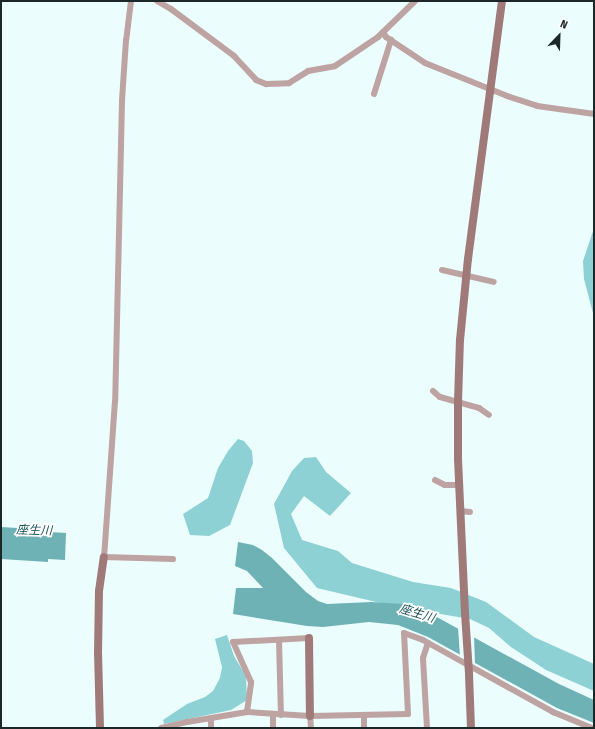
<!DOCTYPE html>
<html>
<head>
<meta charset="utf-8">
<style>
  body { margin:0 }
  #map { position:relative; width:595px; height:729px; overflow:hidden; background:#ecfdfd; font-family:"Fira Sans Condensed","Noto Sans JP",sans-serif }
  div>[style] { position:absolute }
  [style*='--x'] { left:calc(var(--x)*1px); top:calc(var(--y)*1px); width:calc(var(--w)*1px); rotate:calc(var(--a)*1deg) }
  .forest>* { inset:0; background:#8dd1d5 }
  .water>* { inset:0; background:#6fb2b6 }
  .pier>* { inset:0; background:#ecfdfd }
  .street>* { height:6px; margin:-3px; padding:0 3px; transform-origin:3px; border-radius:3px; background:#bda3a2 }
  .secondary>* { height:8px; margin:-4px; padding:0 4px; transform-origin:4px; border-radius:4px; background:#9f7a78 }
  .secondary-bridge>* { height:8px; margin:-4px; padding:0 4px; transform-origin:4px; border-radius:4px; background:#9f7a78 }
  span { translate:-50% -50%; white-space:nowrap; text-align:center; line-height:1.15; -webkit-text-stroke:3.5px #fff; paint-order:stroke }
  .water-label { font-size:12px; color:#165154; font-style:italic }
  .frame { position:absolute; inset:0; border:2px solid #1c2727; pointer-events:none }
  .north { position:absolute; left:539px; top:16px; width:40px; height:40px; -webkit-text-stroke:3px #fff; paint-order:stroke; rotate:23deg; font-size:11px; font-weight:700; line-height:16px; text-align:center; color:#1c2727 }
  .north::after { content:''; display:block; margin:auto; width:14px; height:18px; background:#1c2727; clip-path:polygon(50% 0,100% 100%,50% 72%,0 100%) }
</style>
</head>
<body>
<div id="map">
  <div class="forest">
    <i style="clip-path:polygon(594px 228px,594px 317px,584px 279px,583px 261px)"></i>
    <i style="clip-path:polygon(238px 439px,244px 441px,252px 451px,253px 463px,230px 525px,209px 536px,190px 535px,183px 514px,208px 498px,218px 468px,228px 451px)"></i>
    <i style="clip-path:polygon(316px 457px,326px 472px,351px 493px,330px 516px,304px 496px,291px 514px,302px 540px,338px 551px,352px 563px,413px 582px,451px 588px,486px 602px,534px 637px,594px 664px,594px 691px,546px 670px,511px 647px,489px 628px,470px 619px,393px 606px,317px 588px,284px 548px,274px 504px,292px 471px,304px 458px)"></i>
    <i style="clip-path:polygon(227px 635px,234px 656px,246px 676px,247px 700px,231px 710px,164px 724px,163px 720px,187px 704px,205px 697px,213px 691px,220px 678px,222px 667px,215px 639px)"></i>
  </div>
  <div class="water">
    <i style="clip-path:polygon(1px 527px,50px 530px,50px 532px,66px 533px,65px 560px,48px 559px,48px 562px,1px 559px)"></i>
    <i style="clip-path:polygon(238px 542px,253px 545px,262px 550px,272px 558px,306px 592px,318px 601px,327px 604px,371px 602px,402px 604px,421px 609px,435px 616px,559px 684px,594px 700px,594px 723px,557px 708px,428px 637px,398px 625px,369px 622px,323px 627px,307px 626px,233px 614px,236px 588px,263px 588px,247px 571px,235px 566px)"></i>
  </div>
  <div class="pier">
    <i style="clip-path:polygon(458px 627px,474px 635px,475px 665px,460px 657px)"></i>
  </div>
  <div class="street">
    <i style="--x:131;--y:1;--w:39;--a:97"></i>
    <i style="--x:126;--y:40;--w:61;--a:93.8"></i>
    <i style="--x:122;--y:101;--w:300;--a:91.3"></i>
    <i style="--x:115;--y:401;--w:156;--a:94"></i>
    <i style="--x:104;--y:557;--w:69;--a:1.7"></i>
    <i style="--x:157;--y:1;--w:16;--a:30"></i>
    <i style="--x:171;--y:9;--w:79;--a:36.7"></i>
    <i style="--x:234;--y:56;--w:33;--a:47"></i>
    <i style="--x:256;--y:80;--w:11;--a:22"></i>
    <i style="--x:266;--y:84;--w:23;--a:-2"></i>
    <i style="--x:289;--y:83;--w:22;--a:-32"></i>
    <i style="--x:308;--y:71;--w:27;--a:-10"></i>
    <i style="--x:335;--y:66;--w:52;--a:-34"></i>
    <i style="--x:378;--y:37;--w:52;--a:-44.2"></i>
    <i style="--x:383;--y:32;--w:6;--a:59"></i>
    <i style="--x:386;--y:37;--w:47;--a:33.7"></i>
    <i style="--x:425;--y:63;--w:88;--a:21.9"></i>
    <i style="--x:507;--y:96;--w:32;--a:18"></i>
    <i style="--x:537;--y:106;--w:58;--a:8"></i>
    <i style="--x:374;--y:94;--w:57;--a:-72.5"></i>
    <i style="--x:442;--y:270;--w:53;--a:13"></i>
    <i style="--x:433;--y:391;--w:9;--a:41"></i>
    <i style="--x:440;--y:397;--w:41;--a:15.8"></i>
    <i style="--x:479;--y:408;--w:12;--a:35"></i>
    <i style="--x:435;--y:480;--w:11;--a:27"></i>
    <i style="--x:445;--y:485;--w:14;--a:0"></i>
    <i style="--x:461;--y:511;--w:9;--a:6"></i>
    <i style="--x:279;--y:640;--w:75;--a:88.5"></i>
    <i style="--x:247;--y:712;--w:30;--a:-82"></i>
    <i style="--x:251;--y:682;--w:44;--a:-114.2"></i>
    <i style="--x:233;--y:642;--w:76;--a:-3"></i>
    <i style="--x:273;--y:714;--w:14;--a:90"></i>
    <i style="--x:364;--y:715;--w:13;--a:90"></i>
    <i style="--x:310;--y:716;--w:12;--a:85"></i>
    <i style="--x:211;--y:718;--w:10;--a:90"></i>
    <i style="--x:161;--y:728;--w:27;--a:-13"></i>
    <i style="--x:187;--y:722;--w:61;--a:-9.5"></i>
    <i style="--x:247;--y:712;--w:63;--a:3.6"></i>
    <i style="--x:310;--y:716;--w:98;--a:-1.2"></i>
    <i style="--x:408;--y:714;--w:81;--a:-92.8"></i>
    <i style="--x:404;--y:633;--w:20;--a:20"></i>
    <i style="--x:423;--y:640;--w:149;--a:29"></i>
    <i style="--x:553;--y:712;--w:42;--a:22.3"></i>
    <i style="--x:427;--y:728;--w:70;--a:-93.3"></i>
    <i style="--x:423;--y:658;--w:16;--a:-72"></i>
  </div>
  <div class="secondary">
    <i style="--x:465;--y:613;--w:155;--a:-92.6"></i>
    <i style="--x:458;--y:458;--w:56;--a:-90"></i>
    <i style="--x:458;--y:402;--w:62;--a:-88.2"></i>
    <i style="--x:460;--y:340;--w:81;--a:-84.4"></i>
    <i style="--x:468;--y:259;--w:260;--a:-82.5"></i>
    <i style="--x:309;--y:638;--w:78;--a:89.3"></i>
    <i style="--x:469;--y:674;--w:54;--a:87.9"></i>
    <i style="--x:100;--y:728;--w:74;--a:-91.5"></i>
    <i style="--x:98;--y:654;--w:63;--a:-89.1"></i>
    <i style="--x:99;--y:591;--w:34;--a:-82"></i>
  </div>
  <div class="secondary-bridge">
    <i style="--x:465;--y:613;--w:61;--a:86.2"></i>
  </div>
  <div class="water-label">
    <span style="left:34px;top:531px;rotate:2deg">座生川</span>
    <span style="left:417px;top:614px;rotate:17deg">座生川</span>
  </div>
  <div class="frame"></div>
  <div class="north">N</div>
</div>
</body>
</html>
